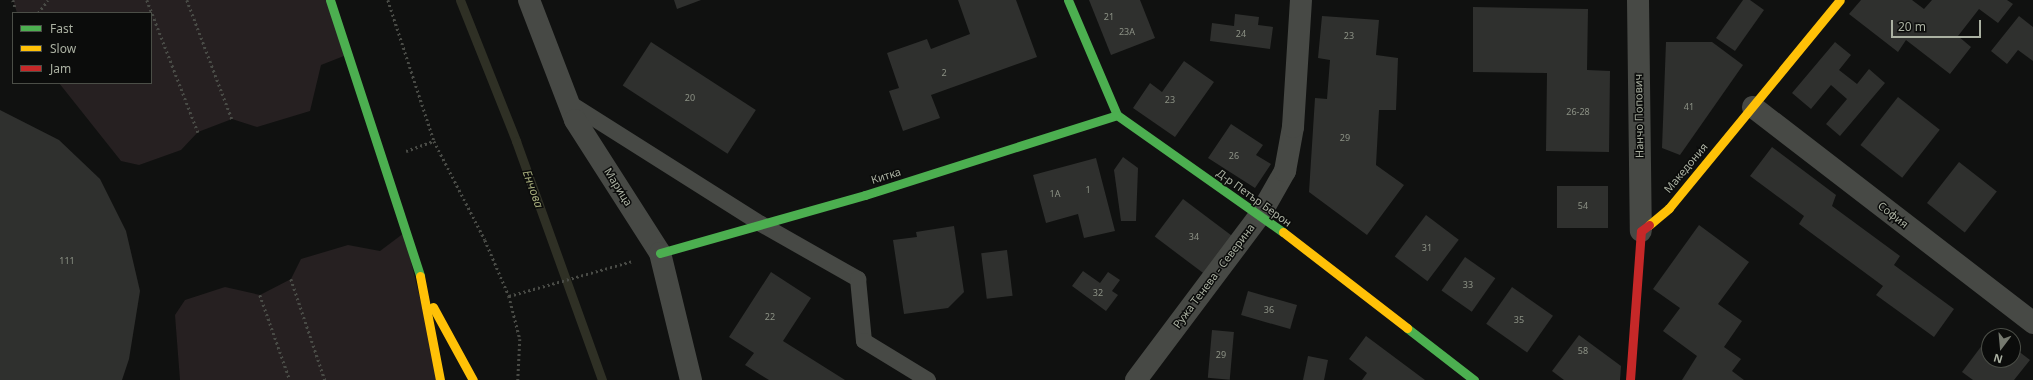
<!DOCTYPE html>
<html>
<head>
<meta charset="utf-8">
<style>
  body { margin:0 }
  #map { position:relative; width:2033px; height:380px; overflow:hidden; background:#101110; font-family:"Noto Sans",sans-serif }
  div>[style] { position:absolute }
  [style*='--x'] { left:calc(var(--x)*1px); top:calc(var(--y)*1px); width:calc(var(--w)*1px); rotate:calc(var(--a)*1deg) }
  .green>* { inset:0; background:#262021 }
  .stream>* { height:9px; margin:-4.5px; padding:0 4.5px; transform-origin:4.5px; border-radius:4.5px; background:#2f3025 }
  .building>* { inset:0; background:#2f302e; transform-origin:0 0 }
  .path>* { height:2.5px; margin-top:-1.25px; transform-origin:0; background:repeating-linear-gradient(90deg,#494b46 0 2px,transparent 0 5px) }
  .lane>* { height:16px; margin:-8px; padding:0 8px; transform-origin:8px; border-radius:8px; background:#474945 }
  .street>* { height:22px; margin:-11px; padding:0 11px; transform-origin:11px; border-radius:11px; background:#474945 }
  .fast>* { height:9px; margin:-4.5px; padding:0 4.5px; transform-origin:4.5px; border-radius:4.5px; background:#4caf50 }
  .slow>* { height:9px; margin:-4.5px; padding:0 4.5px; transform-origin:4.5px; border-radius:4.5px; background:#ffc107 }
  .jam>* { height:9px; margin:-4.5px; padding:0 4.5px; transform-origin:4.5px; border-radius:4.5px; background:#c62828 }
  span { translate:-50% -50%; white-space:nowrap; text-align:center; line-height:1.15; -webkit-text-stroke:3px #0b0c0b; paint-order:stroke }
  .number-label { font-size:9px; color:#8c9185 }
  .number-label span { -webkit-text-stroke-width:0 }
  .street-label { font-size:11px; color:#abb1a2 }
  .water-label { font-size:12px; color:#a4aa7a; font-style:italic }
  .legend { position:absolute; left:12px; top:12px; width:140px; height:72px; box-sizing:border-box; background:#0b0c0b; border:1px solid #4b4e47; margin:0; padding:5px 7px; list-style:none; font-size:12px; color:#abb1a2 }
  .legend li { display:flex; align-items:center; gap:8px; height:20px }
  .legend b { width:20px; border:1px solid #4b4e47 }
  .north { position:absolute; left:1981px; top:328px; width:40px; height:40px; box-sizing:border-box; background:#0b0c0b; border:1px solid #4b4e47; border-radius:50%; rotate:196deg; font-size:11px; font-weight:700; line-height:16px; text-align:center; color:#abb1a2 }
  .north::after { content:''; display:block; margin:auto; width:14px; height:18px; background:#75796f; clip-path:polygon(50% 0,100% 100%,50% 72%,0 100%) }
  .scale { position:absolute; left:1891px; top:20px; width:90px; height:18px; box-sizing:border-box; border:2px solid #abb1a2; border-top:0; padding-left:5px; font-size:12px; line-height:14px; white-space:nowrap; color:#abb1a2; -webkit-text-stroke:3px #0b0c0b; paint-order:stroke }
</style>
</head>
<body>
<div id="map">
  <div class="green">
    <i style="clip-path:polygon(13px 0,330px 0,349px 54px,321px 65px,310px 111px,257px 127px,232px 119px,198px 132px,181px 150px,139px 165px,121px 161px,59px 83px,151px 83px,151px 13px,17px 13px)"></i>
    <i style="clip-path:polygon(404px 233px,440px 380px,180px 380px,175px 315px,185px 300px,225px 287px,260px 295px,291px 279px,301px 259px,348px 245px,380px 251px)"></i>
  </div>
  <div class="stream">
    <i style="--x:460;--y:0;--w:152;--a:68.3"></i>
    <i style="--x:516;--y:141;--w:254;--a:70.2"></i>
  </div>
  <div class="building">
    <i style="clip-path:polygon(674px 0,701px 0,677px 9px)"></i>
    <i style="clip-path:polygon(958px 0,1016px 0,1037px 57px,931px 95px,940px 118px,903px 131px,889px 91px,899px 88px,887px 53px,927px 39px,931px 49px,970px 34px)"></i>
    <i style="clip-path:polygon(1089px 0,1140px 0,1155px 38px,1111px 55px)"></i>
    <i style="clip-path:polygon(1743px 0,1750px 0,1764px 10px,1735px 51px,1716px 38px)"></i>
    <i style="clip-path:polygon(1861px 0,1912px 0,1924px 9px,1932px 0,2007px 0,2013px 4px,1998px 23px,1979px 9px,1958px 36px,1971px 47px,1950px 74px,1906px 40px,1898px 52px,1849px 14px)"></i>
    <i style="clip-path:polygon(1473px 7px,1588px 9px,1587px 70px,1610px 71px,1609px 152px,1546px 151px,1547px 73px,1473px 72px)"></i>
    <i style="clip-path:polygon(1235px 14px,1259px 17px,1258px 25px,1273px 27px,1270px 49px,1210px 41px,1212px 23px,1234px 26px)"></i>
    <i style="clip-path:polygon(1322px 16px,1379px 20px,1376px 55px,1398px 58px,1396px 110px,1379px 110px,1376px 165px,1404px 185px,1367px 235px,1309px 192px,1315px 98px,1327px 99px,1330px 60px,1318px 58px)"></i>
    <i style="clip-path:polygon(2019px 16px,2033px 27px,2033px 61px,2018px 50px,2007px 64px,1991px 51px)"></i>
    <i style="left:651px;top:42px;width:125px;height:52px;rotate:33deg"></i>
    <i style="clip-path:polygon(1666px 42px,1712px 42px,1743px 65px,1680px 155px,1662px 148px)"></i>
    <i style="clip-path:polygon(1835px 42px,1851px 55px,1839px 70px,1857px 84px,1869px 69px,1885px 83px,1840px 136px,1826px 124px,1847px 99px,1831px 85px,1811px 109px,1792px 93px)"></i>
    <i style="clip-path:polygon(1184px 61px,1214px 82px,1175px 137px,1133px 108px,1150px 83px,1162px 92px)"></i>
    <i style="left:1898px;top:97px;width:53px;height:61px;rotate:38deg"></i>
    <i style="clip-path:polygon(0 110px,59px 140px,100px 179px,126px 231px,140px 291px,129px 359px,122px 380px,0 380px)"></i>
    <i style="clip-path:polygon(1231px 124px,1263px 145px,1256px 155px,1271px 164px,1255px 188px,1208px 158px)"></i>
    <i style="clip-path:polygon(1772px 147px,1836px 195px,1832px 206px,1900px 256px,1894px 265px,1954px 309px,1934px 337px,1876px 295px,1883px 286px,1799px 224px,1804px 216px,1750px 176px)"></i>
    <i style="clip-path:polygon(1123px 157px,1138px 168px,1136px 221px,1121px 221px,1114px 170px)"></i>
    <i style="clip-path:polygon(1096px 158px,1115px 231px,1084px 238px,1078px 214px,1046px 223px,1033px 175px)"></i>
    <i style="left:1959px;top:162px;width:48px;height:52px;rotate:38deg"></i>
    <i style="left:1557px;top:186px;width:51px;height:42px"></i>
    <i style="left:1183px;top:199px;width:62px;height:47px;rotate:37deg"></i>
    <i style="left:1426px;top:215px;width:41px;height:52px;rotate:37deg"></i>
    <i style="clip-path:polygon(1699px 225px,1749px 262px,1718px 304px,1742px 321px,1724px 347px,1741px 359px,1732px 371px,1744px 380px,1682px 380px,1697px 356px,1663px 331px,1680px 308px,1653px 289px)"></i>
    <i style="clip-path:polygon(954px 226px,964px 292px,948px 308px,904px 314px,893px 240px,917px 237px,916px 232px)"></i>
    <i style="left:1007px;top:250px;width:46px;height:26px;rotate:83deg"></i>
    <i style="left:1465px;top:257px;width:37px;height:41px;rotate:35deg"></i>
    <i style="clip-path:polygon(1083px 271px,1100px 283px,1108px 272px,1120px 280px,1112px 291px,1118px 295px,1106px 311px,1072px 286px)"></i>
    <i style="clip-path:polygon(771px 272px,811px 298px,783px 341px,845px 380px,769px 380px,745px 365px,754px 353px,729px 337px)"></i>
    <i style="left:1512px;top:287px;width:50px;height:45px;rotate:35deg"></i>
    <i style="left:1248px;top:291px;width:51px;height:25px;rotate:16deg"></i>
    <i style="left:1212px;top:330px;width:22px;height:48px;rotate:5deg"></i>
    <i style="clip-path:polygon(1579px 335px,1621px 366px,1620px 380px,1564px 380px,1552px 371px)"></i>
    <i style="clip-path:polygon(1366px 336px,1425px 380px,1362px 380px,1367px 373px,1349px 359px)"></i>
    <i style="clip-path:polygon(1989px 336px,1989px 360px,2013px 360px,2013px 347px,2030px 360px,2014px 380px,1973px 380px,1962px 372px)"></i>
    <i style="clip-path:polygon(1308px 356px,1328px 360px,1324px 380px,1303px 380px)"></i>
  </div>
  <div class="path">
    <i style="--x:13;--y:0;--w:7;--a:74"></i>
    <i style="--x:147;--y:0;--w:142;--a:68.9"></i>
    <i style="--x:187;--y:0;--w:127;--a:69.3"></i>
    <i style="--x:388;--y:0;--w:148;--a:71.9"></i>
    <i style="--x:434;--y:141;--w:111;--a:62.7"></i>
    <i style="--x:485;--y:240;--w:61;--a:66.8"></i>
    <i style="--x:509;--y:296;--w:44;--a:75.7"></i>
    <i style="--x:520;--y:339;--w:41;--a:92.8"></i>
    <i style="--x:38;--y:13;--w:16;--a:-52"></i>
    <i style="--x:406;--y:151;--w:30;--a:-20"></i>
    <i style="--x:291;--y:279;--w:107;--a:71.4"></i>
    <i style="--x:260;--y:295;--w:90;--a:70.6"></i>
    <i style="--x:509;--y:296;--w:129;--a:-15.8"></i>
  </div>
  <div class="lane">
    <i style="--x:568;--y:102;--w:228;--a:32.3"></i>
    <i style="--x:761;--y:224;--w:112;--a:29.6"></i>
    <i style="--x:858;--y:279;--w:62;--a:84.5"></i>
    <i style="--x:864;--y:341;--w:75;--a:31.4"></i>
  </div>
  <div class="street">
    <i style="--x:529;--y:0;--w:129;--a:69"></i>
    <i style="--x:575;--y:120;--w:158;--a:57.4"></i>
    <i style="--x:660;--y:253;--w:131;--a:76.3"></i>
    <i style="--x:1638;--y:0;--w:231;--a:89.3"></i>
    <i style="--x:1753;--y:107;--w:354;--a:37.6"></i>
    <i style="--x:1136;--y:380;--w:206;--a:-53.1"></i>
    <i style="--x:1260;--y:215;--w:51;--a:-60.4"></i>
    <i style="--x:1285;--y:171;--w:45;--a:-79.7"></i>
    <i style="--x:1293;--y:127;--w:127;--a:-86.4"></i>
  </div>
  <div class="fast">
    <i style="--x:330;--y:0;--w:290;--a:71.9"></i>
    <i style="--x:1068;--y:0;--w:125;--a:66.9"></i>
    <i style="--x:1117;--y:115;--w:203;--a:35.2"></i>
    <i style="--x:660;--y:253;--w:213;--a:-15.8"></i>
    <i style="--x:865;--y:195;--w:264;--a:-17.6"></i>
    <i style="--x:1407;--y:328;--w:85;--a:37.8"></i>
  </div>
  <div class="slow">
    <i style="--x:1649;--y:225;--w:26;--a:-40"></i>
    <i style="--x:1669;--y:208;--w:269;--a:-50.6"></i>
    <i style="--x:1283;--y:232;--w:157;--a:37.7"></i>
    <i style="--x:420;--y:276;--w:106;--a:79.1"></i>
    <i style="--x:433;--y:307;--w:83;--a:61.3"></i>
  </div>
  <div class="jam">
    <i style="--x:1630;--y:380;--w:149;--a:-85.8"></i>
    <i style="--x:1641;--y:231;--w:10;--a:-37"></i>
  </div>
  <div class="number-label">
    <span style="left:1109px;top:17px">21</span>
    <span style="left:1127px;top:32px">23А</span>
    <span style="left:1241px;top:34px">24</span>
    <span style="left:1349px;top:36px">23</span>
    <span style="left:944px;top:73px">2</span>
    <span style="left:690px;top:98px">20</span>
    <span style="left:1170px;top:100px">23</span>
    <span style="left:1689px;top:107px">41</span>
    <span style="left:1578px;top:112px">26-28</span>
    <span style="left:1345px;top:138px">29</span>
    <span style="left:1234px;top:156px">26</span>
    <span style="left:1088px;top:190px">1</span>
    <span style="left:1055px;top:194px">1А</span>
    <span style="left:1583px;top:206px">54</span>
    <span style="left:1194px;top:237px">34</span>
    <span style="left:1427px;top:248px">31</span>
    <span style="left:67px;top:261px">111</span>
    <span style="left:1468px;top:285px">33</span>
    <span style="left:1098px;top:293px">32</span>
    <span style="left:1269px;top:310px">36</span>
    <span style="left:770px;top:317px">22</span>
    <span style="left:1519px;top:320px">35</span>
    <span style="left:1583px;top:351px">58</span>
    <span style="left:1221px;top:355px">29</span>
  </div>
  <div class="street-label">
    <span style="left:1639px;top:116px;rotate:-91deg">Нанчо Попович</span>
    <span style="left:1686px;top:168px;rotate:-50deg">Македония</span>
    <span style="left:886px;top:176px;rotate:-17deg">Китка</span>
    <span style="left:618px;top:187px;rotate:58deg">Марица</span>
    <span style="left:1254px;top:198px;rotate:36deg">Д-р Петър Берон</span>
    <span style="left:1893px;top:215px;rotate:38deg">София</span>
    <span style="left:1214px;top:276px;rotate:-53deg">Ружа Тенева - Северина</span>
  </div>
  <div class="water-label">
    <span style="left:533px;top:189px;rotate:70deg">Енчова</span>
  </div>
  <ul class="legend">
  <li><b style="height:5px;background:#4caf50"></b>Fast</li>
  <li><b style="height:5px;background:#ffc107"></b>Slow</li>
  <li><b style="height:5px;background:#c62828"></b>Jam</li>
  </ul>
  <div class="north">N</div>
  <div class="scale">20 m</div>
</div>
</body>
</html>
